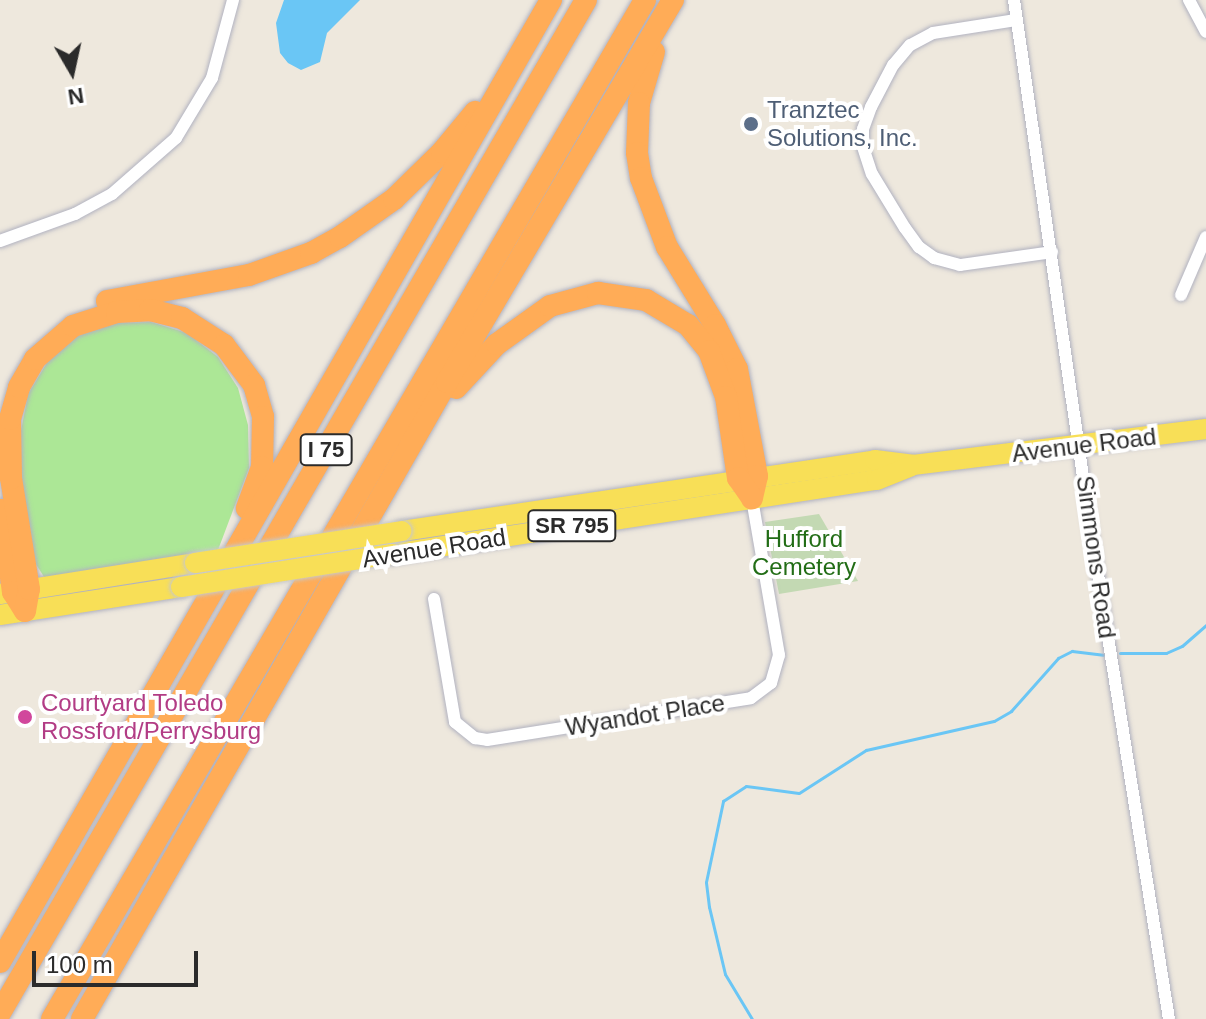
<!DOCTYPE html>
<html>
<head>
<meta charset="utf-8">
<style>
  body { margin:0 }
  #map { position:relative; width:1206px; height:1019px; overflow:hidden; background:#eee8dd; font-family:Helvetica,sans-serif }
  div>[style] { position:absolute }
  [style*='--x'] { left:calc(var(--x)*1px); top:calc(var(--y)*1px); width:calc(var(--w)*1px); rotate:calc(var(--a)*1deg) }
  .green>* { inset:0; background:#ace796 }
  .cemetery>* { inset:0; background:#c3d9b3 }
  .water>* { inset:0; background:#6ac6f5 }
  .stream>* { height:3px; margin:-1.5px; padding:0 1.5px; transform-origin:1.5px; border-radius:1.5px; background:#6ac6f5 }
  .roads { filter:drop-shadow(0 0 2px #b1b2c0) drop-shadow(0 0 2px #b1b2c0) }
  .street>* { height:12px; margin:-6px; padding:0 6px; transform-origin:6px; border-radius:6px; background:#fff }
  .primary>* { height:20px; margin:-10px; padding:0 10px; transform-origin:10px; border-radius:10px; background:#f8df57 }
  .highway>* { height:22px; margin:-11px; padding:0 11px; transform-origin:11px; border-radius:11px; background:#ffac57 }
  .bridges { filter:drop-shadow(0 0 2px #c8c8c8) drop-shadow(0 0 2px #c8c8c8) }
  .primary-bridge>* { height:20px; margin:-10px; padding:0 10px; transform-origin:10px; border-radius:10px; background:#f8df57 }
  .dots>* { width:22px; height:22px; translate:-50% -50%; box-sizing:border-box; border:4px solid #fff; border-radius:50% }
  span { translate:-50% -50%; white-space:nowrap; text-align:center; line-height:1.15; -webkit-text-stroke:8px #fff; paint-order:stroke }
  .shield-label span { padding:2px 6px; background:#fff; border:2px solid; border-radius:6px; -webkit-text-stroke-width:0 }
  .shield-label { font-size:22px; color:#2b2b2b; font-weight:700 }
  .service-label { font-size:24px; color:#4e5e75 }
  .left { translate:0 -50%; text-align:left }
  .street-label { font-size:24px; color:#2b2b2b }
  .park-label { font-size:24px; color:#226d16 }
  .hotel-label { font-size:24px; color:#b23c85 }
  .north { position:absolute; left:32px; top:32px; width:80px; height:80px; -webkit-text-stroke:6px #fff; paint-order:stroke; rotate:171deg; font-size:22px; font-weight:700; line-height:32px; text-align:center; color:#2b2b2b }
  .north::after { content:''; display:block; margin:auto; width:28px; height:36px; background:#2b2b2b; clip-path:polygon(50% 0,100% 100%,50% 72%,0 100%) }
  .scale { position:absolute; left:32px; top:951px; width:166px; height:36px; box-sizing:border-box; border:4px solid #2b2b2b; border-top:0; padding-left:10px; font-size:24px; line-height:28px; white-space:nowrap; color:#2b2b2b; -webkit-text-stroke:6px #fff; paint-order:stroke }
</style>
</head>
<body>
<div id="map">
  <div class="green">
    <i style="clip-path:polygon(151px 322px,187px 333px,218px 357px,238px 388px,248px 425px,249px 468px,218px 550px,46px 580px,32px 558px,20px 466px,21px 431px,28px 394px,48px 361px,77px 336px,113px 323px)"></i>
  </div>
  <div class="cemetery">
    <i style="clip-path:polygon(819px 514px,858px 581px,779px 594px,765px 522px)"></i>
  </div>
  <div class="water">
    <i style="clip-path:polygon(284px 0,360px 0,327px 33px,320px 62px,301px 70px,288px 63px,280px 53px,276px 23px)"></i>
  </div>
  <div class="stream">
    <i style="--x:1120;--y:653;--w:46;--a:0"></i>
    <i style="--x:1166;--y:653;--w:17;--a:-24"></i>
    <i style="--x:1182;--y:646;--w:32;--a:-41"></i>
    <i style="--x:752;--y:1019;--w:52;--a:-121"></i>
    <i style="--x:725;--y:974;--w:69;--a:-103.4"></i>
    <i style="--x:709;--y:907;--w:25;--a:-97"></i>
    <i style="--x:706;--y:882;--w:83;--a:-78.1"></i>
    <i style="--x:723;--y:801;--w:27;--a:-33"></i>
    <i style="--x:746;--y:786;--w:53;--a:7.5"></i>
    <i style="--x:799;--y:793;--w:80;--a:-32.7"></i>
    <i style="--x:866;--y:750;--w:131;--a:-12.8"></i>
    <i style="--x:994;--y:721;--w:20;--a:-30"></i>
    <i style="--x:1011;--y:711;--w:71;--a:-48.4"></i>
    <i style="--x:1058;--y:658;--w:16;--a:-27"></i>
    <i style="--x:1072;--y:651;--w:31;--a:7"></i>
  </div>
  <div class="roads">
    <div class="street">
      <i style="--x:1014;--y:0;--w:523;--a:81.76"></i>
      <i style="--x:1089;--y:518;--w:507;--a:80.93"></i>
      <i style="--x:1189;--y:0;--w:36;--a:62"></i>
      <i style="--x:1016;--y:20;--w:84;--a:171.1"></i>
      <i style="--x:933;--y:33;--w:26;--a:152"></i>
      <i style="--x:910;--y:45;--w:26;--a:130"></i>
      <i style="--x:893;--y:65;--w:47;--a:117.6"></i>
      <i style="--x:871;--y:107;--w:23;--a:110"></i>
      <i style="--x:863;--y:129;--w:18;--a:90"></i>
      <i style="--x:863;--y:147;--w:28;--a:72"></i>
      <i style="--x:872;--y:174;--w:63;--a:58.6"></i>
      <i style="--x:905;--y:228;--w:24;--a:54"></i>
      <i style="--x:919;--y:247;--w:19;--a:36"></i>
      <i style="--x:934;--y:258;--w:27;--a:15"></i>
      <i style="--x:960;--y:265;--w:93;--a:-8"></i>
      <i style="--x:0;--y:241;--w:80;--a:-19.8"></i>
      <i style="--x:75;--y:214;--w:42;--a:-28.4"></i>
      <i style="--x:112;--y:194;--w:85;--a:-41.2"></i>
      <i style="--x:176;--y:138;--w:70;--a:-59"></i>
      <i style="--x:212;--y:78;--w:81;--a:-74.9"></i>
      <i style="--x:1181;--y:295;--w:63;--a:-66.7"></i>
      <i style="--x:434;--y:599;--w:125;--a:80.3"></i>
      <i style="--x:455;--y:722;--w:26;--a:39"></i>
      <i style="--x:475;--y:738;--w:12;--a:9"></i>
      <i style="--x:487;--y:740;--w:267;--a:-9"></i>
      <i style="--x:751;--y:698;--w:25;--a:-37"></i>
      <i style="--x:771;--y:683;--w:29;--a:-74"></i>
      <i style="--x:779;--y:655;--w:159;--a:-99.8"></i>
    </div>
    <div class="primary">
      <i style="--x:402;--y:531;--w:478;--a:-8.5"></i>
      <i style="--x:875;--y:460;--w:38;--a:7"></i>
      <i style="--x:913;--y:465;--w:295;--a:-7"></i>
      <i style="--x:392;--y:554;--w:491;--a:-8.7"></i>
      <i style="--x:877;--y:480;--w:37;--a:-22"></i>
      <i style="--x:0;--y:594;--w:197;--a:-9"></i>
      <i style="--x:0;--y:615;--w:183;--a:-8.8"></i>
    </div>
    <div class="highway">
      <i style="--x:654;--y:52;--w:53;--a:106.4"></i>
      <i style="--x:639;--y:103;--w:50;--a:92.3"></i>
      <i style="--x:637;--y:153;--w:25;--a:81"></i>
      <i style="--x:641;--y:178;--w:74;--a:69.4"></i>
      <i style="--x:667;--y:247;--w:92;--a:58.4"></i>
      <i style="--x:715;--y:325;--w:49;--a:63.4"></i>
      <i style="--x:737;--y:369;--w:109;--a:79.4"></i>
      <i style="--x:757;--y:476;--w:23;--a:103"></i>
      <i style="--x:107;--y:301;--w:144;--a:-10.4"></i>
      <i style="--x:249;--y:275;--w:66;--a:-19.5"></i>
      <i style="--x:311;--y:253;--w:33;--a:-29"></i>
      <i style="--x:340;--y:237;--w:66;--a:-35.1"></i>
      <i style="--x:394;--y:199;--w:67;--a:-44.4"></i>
      <i style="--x:442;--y:152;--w:52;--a:-50.5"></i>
      <i style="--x:456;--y:388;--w:60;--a:-47"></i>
      <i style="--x:497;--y:344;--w:65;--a:-35.6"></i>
      <i style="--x:550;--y:306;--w:50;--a:-15.2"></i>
      <i style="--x:598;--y:293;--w:49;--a:8.3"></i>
      <i style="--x:646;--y:300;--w:49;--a:30.8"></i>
      <i style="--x:688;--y:325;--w:33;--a:51"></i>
      <i style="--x:709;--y:351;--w:49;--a:69.7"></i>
      <i style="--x:726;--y:397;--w:82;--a:81.6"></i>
      <i style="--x:738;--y:478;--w:24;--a:55"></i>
      <i style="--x:2;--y:510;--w:83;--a:82.4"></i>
      <i style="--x:13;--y:592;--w:22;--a:58"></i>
      <i style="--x:25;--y:611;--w:22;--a:-80"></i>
      <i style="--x:29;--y:589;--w:112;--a:-99.2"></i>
      <i style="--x:11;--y:478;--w:59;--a:-91"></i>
      <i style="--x:10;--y:419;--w:33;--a:-74"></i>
      <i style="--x:19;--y:387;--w:32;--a:-60"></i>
      <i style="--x:35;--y:359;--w:50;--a:-41"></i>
      <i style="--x:73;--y:326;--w:46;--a:-17.7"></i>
      <i style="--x:117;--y:312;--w:33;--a:-3"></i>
      <i style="--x:150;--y:310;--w:33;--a:14"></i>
      <i style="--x:182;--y:318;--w:50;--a:32.7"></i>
      <i style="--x:224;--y:345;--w:50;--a:53.1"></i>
      <i style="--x:254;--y:385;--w:33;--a:74"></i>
      <i style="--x:263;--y:417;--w:50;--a:91.1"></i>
      <i style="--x:262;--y:467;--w:44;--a:110.1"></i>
      <i style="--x:0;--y:962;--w:1109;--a:-60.2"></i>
      <i style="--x:0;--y:1013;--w:1170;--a:-59.95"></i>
      <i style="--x:52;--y:1019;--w:1179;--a:-59.8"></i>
      <i style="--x:82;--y:1019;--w:734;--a:-60.19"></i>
      <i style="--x:447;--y:382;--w:444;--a:-59.4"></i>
    </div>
  </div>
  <div class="bridges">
    <div class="primary-bridge">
      <i style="--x:195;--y:563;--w:209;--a:-8.8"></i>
      <i style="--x:181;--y:587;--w:214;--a:-8.9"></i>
    </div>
  </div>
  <div class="dots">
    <i style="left:751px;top:124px;background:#5c6f8a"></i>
    <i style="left:25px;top:717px;background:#d1479c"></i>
  </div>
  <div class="shield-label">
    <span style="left:326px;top:450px">I 75</span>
    <span style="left:572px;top:526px">SR 795</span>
  </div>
  <div class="service-label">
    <span class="left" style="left:767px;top:124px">Tranztec<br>Solutions, Inc.</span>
  </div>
  <div class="street-label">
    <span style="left:1084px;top:445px;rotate:-7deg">Avenue Road</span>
    <span style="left:434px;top:548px;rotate:-9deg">Avenue Road</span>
    <span style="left:1096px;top:557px;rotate:82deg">Simmons Road</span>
    <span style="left:645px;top:715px;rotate:-9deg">Wyandot Place</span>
  </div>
  <div class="park-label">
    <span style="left:804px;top:553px">Hufford<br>Cemetery</span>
  </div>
  <div class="hotel-label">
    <span class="left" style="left:41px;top:717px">Courtyard Toledo<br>Rossford/Perrysburg</span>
  </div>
  <div class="north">N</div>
  <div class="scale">100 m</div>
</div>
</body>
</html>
